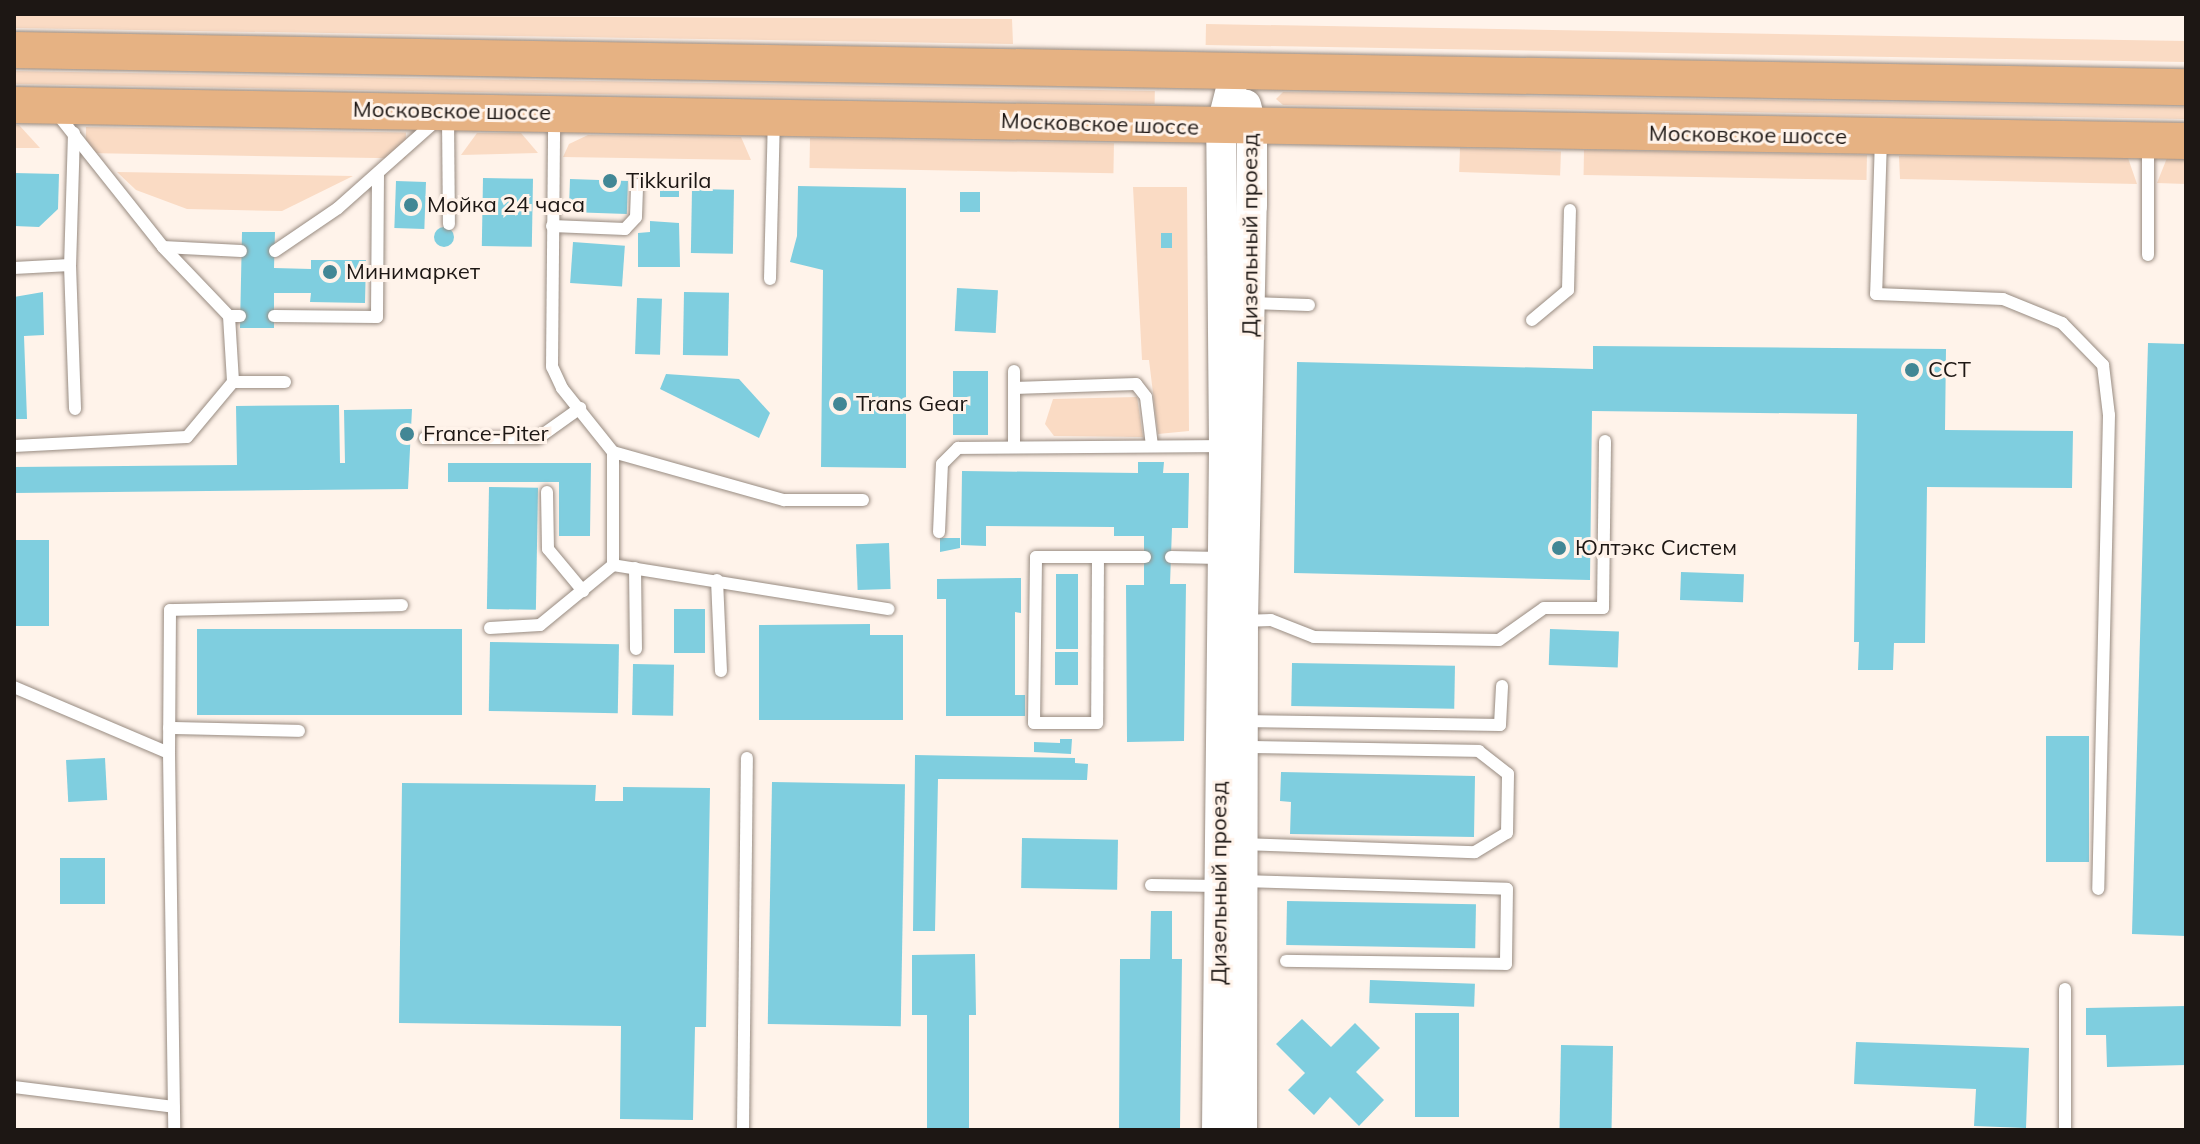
<!DOCTYPE html>
<html>
<head>
<meta charset="utf-8">
<style>
  body { margin:0 }
  #map { position:relative; width:2200px; height:1144px; overflow:hidden; background:#fff3ea; font-family:Mulish,sans-serif }
  div>[style] { position:absolute }
  [style*='--x'] { left:calc(var(--x)*1px); top:calc(var(--y)*1px); width:calc(var(--w)*1px); rotate:calc(var(--a)*1deg) }
  .green>* { inset:0; background:#fadbc4; transform-origin:0 0 }
  .building>* { inset:0; background:#7fcedf; transform-origin:0 0 }
  .round { border-radius:50% }
  .roads { filter:drop-shadow(0 0 2px #988b81) drop-shadow(0 0 2px #988b81) }
  .service>* { height:12px; margin:-6px; padding:0 6px; transform-origin:6px; border-radius:6px; background:#fff }
  .tertiary>* { height:30px; margin:-15px; padding:0 15px; transform-origin:15px; border-radius:15px; background:#fff }
  .primary>* { height:36px; margin:-18px; padding:0 18px; transform-origin:18px; border-radius:18px; background:#e6b283 }
  .dots>* { width:22px; height:22px; translate:-50% -50%; box-sizing:border-box; border:4px solid #fff3ea; border-radius:50% }
  span { translate:-50% -50%; white-space:nowrap; text-align:center; line-height:1.15; -webkit-text-stroke:6px #fff3ea; paint-order:stroke }
  .street-label { font-size:22px; color:#1d1714 }
  .poi-label { font-size:22px; color:#1d1714 }
  .left { translate:0 -50%; text-align:left }
  .frame { position:absolute; inset:0; border:16px solid #1d1714; pointer-events:none }
</style>
</head>
<body>
<div id="map">
  <div class="green">
    <i style="clip-path:polygon(14px 14px,1012px 19px,1013px 44px,14px 28px)"></i>
    <i style="left:1206px;top:24px;width:980px;height:21px;rotate:1deg"></i>
    <i style="left:14px;top:71px;width:1141px;height:13px;rotate:1deg"></i>
    <i style="clip-path:polygon(1283px 92px,2186px 107px,2186px 119px,1283px 105px,1276px 99px)"></i>
    <i style="clip-path:polygon(14px 125px,19px 125px,40px 148px,14px 148px)"></i>
    <i style="left:86px;top:127px;width:320px;height:26px;rotate:1deg"></i>
    <i style="clip-path:polygon(477px 133px,521px 133px,538px 153px,461px 155px)"></i>
    <i style="clip-path:polygon(588px 135px,741px 137px,751px 160px,563px 157px,569px 144px)"></i>
    <i style="left:810px;top:138px;width:304px;height:30px;rotate:1deg"></i>
    <i style="left:1460px;top:148px;width:101px;height:24px;rotate:2deg"></i>
    <i style="left:1584px;top:150px;width:283px;height:25px;rotate:1deg"></i>
    <i style="clip-path:polygon(1899px 156px,2128px 158px,2137px 184px,1900px 179px)"></i>
    <i style="clip-path:polygon(2167px 158px,2186px 158px,2186px 184px,2157px 183px)"></i>
    <i style="clip-path:polygon(117px 172px,353px 176px,282px 211px,187px 209px,136px 190px)"></i>
    <i style="clip-path:polygon(1133px 187px,1187px 187px,1189px 431px,1158px 434px,1149px 360px,1142px 360px)"></i>
    <i style="clip-path:polygon(1137px 397px,1143px 437px,1054px 436px,1045px 424px,1053px 399px)"></i>
  </div>
  <div class="building">
    <i style="clip-path:polygon(14px 173px,59px 174px,58px 209px,39px 227px,14px 226px)"></i>
    <i style="left:483px;top:178px;width:50px;height:68px;rotate:1deg"></i>
    <i style="left:570px;top:179px;width:58px;height:33px;rotate:2deg"></i>
    <i style="left:396px;top:181px;width:30px;height:47px;rotate:2deg"></i>
    <i style="left:660px;top:183px;width:19px;height:14px"></i>
    <i style="clip-path:polygon(798px 186px,906px 188px,906px 468px,821px 467px,823px 270px,790px 262px,797px 236px)"></i>
    <i style="left:692px;top:189px;width:42px;height:64px;rotate:1deg"></i>
    <i style="left:960px;top:192px;width:20px;height:20px"></i>
    <i style="clip-path:polygon(650px 221px,679px 223px,680px 267px,638px 267px,638px 233px,650px 232px)"></i>
    <i class="round" style="left:434px;top:227px;width:20px;height:20px"></i>
    <i style="clip-path:polygon(242px 232px,275px 232px,274px 268px,311px 269px,311px 260px,366px 260px,365px 303px,310px 302px,311px 293px,274px 293px,274px 328px,240px 328px)"></i>
    <i style="left:1161px;top:233px;width:11px;height:15px"></i>
    <i style="left:573px;top:242px;width:52px;height:41px;rotate:4deg"></i>
    <i style="left:957px;top:288px;width:41px;height:43px;rotate:3deg"></i>
    <i style="clip-path:polygon(43px 292px,44px 335px,24px 336px,27px 419px,14px 419px,14px 297px)"></i>
    <i style="left:684px;top:292px;width:45px;height:63px;rotate:1deg"></i>
    <i style="left:637px;top:298px;width:25px;height:56px;rotate:2deg"></i>
    <i style="clip-path:polygon(2148px 343px,2186px 344px,2186px 936px,2132px 934px)"></i>
    <i style="clip-path:polygon(1593px 346px,1946px 349px,1945px 430px,2073px 431px,2072px 488px,1927px 487px,1925px 643px,1894px 643px,1893px 670px,1858px 670px,1859px 642px,1854px 642px,1857px 414px,1592px 411px,1590px 580px,1294px 573px,1297px 362px,1593px 369px)"></i>
    <i style="left:953px;top:371px;width:35px;height:64px"></i>
    <i style="clip-path:polygon(666px 374px,739px 379px,770px 413px,759px 438px,660px 389px)"></i>
    <i style="clip-path:polygon(339px 405px,340px 463px,345px 463px,344px 410px,412px 409px,408px 489px,14px 493px,14px 467px,237px 465px,236px 406px)"></i>
    <i style="clip-path:polygon(1138px 462px,1164px 462px,1163px 473px,1189px 473px,1188px 528px,1172px 528px,1170px 584px,1186px 584px,1184px 741px,1127px 742px,1126px 585px,1144px 585px,1144px 536px,1114px 536px,1114px 527px,986px 526px,986px 546px,961px 545px,962px 471px,1138px 473px)"></i>
    <i style="clip-path:polygon(448px 463px,591px 463px,590px 536px,559px 536px,559px 482px,448px 482px)"></i>
    <i style="left:489px;top:487px;width:49px;height:122px;rotate:1deg"></i>
    <i style="clip-path:polygon(940px 538px,960px 538px,960px 548px,940px 552px)"></i>
    <i style="left:14px;top:540px;width:35px;height:86px"></i>
    <i style="left:889px;top:543px;width:46px;height:33px;rotate:88deg"></i>
    <i style="left:1681px;top:572px;width:63px;height:28px;rotate:2deg"></i>
    <i style="left:1056px;top:574px;width:22px;height:75px"></i>
    <i style="clip-path:polygon(1021px 578px,1021px 613px,1015px 612px,1015px 695px,1025px 695px,1025px 716px,946px 716px,946px 599px,937px 599px,937px 579px)"></i>
    <i style="left:674px;top:609px;width:31px;height:44px"></i>
    <i style="clip-path:polygon(870px 624px,870px 635px,903px 635px,903px 720px,759px 720px,759px 625px)"></i>
    <i style="left:462px;top:629px;width:86px;height:265px;rotate:90deg"></i>
    <i style="left:1550px;top:629px;width:69px;height:36px;rotate:2deg"></i>
    <i style="left:490px;top:642px;width:129px;height:69px;rotate:1deg"></i>
    <i style="left:1055px;top:652px;width:23px;height:33px"></i>
    <i style="left:1292px;top:663px;width:163px;height:43px;rotate:1deg"></i>
    <i style="left:633px;top:664px;width:41px;height:51px;rotate:1deg"></i>
    <i style="left:2046px;top:736px;width:43px;height:126px"></i>
    <i style="clip-path:polygon(1060px 739px,1072px 739px,1071px 754px,1034px 752px,1034px 742px,1060px 743px)"></i>
    <i style="clip-path:polygon(915px 755px,1075px 758px,1075px 763px,1088px 764px,1087px 780px,938px 779px,935px 931px,913px 931px)"></i>
    <i style="left:105px;top:758px;width:42px;height:39px;rotate:87deg"></i>
    <i style="clip-path:polygon(1281px 772px,1475px 776px,1474px 837px,1290px 834px,1291px 802px,1280px 801px)"></i>
    <i style="left:772px;top:782px;width:133px;height:242px;rotate:1deg"></i>
    <i style="clip-path:polygon(402px 783px,596px 785px,595px 801px,623px 801px,623px 787px,710px 788px,706px 1027px,695px 1027px,693px 1120px,620px 1119px,621px 1026px,399px 1023px)"></i>
    <i style="left:1022px;top:838px;width:96px;height:50px;rotate:1deg"></i>
    <i style="left:60px;top:858px;width:45px;height:46px"></i>
    <i style="left:1287px;top:901px;width:189px;height:44px;rotate:1deg"></i>
    <i style="clip-path:polygon(1151px 911px,1172px 911px,1172px 959px,1182px 959px,1180px 1130px,1119px 1130px,1120px 959px,1150px 959px)"></i>
    <i style="clip-path:polygon(975px 954px,976px 1015px,969px 1015px,969px 1130px,927px 1130px,927px 1015px,912px 1015px,912px 955px)"></i>
    <i style="left:1370px;top:980px;width:105px;height:23px;rotate:2deg"></i>
    <i style="clip-path:polygon(2186px 1006px,2186px 1065px,2107px 1067px,2106px 1035px,2086px 1035px,2086px 1008px)"></i>
    <i style="left:1415px;top:1013px;width:44px;height:104px"></i>
    <i style="clip-path:polygon(1302px 1019px,1331px 1047px,1355px 1023px,1380px 1048px,1356px 1072px,1384px 1100px,1359px 1126px,1330px 1097px,1314px 1115px,1288px 1090px,1305px 1073px,1276px 1044px)"></i>
    <i style="clip-path:polygon(1856px 1042px,2029px 1048px,2026px 1128px,1974px 1126px,1976px 1089px,1854px 1084px)"></i>
    <i style="left:1561px;top:1045px;width:52px;height:85px;rotate:1deg"></i>
  </div>
  <div class="roads">
    <div class="service">
      <i style="--x:55;--y:111;--w:174;--a:51.5"></i>
      <i style="--x:163;--y:247;--w:78;--a:2.9"></i>
      <i style="--x:448;--y:117;--w:107;--a:89.5"></i>
      <i style="--x:74;--y:133;--w:132;--a:91.7"></i>
      <i style="--x:70;--y:265;--w:144;--a:88"></i>
      <i style="--x:1881;--y:139;--w:155;--a:91.8"></i>
      <i style="--x:1876;--y:294;--w:127;--a:2.3"></i>
      <i style="--x:2003;--y:299;--w:64;--a:22.1"></i>
      <i style="--x:2062;--y:323;--w:59;--a:45.7"></i>
      <i style="--x:2103;--y:365;--w:50;--a:83.2"></i>
      <i style="--x:2109;--y:415;--w:474;--a:91.3"></i>
      <i style="--x:2148;--y:142;--w:113;--a:90"></i>
      <i style="--x:552;--y:226;--w:73;--a:2.4"></i>
      <i style="--x:625;--y:229;--w:16;--a:-47"></i>
      <i style="--x:636;--y:217;--w:32;--a:-88"></i>
      <i style="--x:163;--y:247;--w:95;--a:46.3"></i>
      <i style="--x:229;--y:316;--w:11;--a:0"></i>
      <i style="--x:275;--y:251;--w:76;--a:-34.3"></i>
      <i style="--x:338;--y:208;--w:132;--a:-41.6"></i>
      <i style="--x:14;--y:268;--w:56;--a:-3.1"></i>
      <i style="--x:770;--y:279;--w:159;--a:-88.6"></i>
      <i style="--x:1251;--y:303;--w:58;--a:2"></i>
      <i style="--x:229;--y:316;--w:66;--a:86.5"></i>
      <i style="--x:233;--y:382;--w:52;--a:0"></i>
      <i style="--x:274;--y:316;--w:103;--a:0.6"></i>
      <i style="--x:377;--y:317;--w:142;--a:-89.6"></i>
      <i style="--x:1532;--y:320;--w:47;--a:-39.8"></i>
      <i style="--x:1568;--y:290;--w:80;--a:-88.6"></i>
      <i style="--x:1014;--y:388;--w:17;--a:-90"></i>
      <i style="--x:425;--y:438;--w:113;--a:0"></i>
      <i style="--x:538;--y:438;--w:52;--a:-35.5"></i>
      <i style="--x:14;--y:446;--w:173;--a:-3"></i>
      <i style="--x:187;--y:437;--w:72;--a:-50.1"></i>
      <i style="--x:1014;--y:446;--w:58;--a:-90"></i>
      <i style="--x:1014;--y:388;--w:122;--a:-1.9"></i>
      <i style="--x:1136;--y:384;--w:16;--a:52"></i>
      <i style="--x:1146;--y:397;--w:49;--a:83"></i>
      <i style="--x:613;--y:452;--w:178;--a:15.7"></i>
      <i style="--x:784;--y:500;--w:79;--a:0"></i>
      <i style="--x:547;--y:492;--w:57;--a:89"></i>
      <i style="--x:548;--y:549;--w:55;--a:50.2"></i>
      <i style="--x:939;--y:532;--w:68;--a:-87.5"></i>
      <i style="--x:942;--y:464;--w:23;--a:-45"></i>
      <i style="--x:958;--y:448;--w:266;--a:-0.4"></i>
      <i style="--x:1098;--y:557;--w:166;--a:90.3"></i>
      <i style="--x:1097;--y:723;--w:63;--a:180"></i>
      <i style="--x:1034;--y:723;--w:166;--a:-89.3"></i>
      <i style="--x:1036;--y:557;--w:109;--a:0"></i>
      <i style="--x:1171;--y:557;--w:50;--a:1.1"></i>
      <i style="--x:613;--y:565;--w:279;--a:9.1"></i>
      <i style="--x:635;--y:568;--w:81;--a:89.3"></i>
      <i style="--x:717;--y:580;--w:91;--a:87.5"></i>
      <i style="--x:1243;--y:621;--w:28;--a:-2"></i>
      <i style="--x:1271;--y:620;--w:46;--a:21.6"></i>
      <i style="--x:1314;--y:637;--w:185;--a:0.9"></i>
      <i style="--x:1499;--y:640;--w:55;--a:-35.4"></i>
      <i style="--x:1544;--y:608;--w:59;--a:0"></i>
      <i style="--x:1603;--y:608;--w:167;--a:-89.3"></i>
      <i style="--x:490;--y:628;--w:50;--a:-3.4"></i>
      <i style="--x:540;--y:625;--w:94;--a:-39.4"></i>
      <i style="--x:613;--y:565;--w:113;--a:-90"></i>
      <i style="--x:613;--y:452;--w:82;--a:-128.6"></i>
      <i style="--x:562;--y:388;--w:23;--a:-115"></i>
      <i style="--x:552;--y:367;--w:251;--a:-89.5"></i>
      <i style="--x:14;--y:687;--w:168;--a:23.1"></i>
      <i style="--x:169;--y:753;--w:143;--a:-89.6"></i>
      <i style="--x:170;--y:610;--w:232;--a:-1.2"></i>
      <i style="--x:1243;--y:721;--w:257;--a:0.9"></i>
      <i style="--x:1500;--y:725;--w:39;--a:-87"></i>
      <i style="--x:169;--y:728;--w:130;--a:1.3"></i>
      <i style="--x:169;--y:753;--w:377;--a:89.2"></i>
      <i style="--x:1242;--y:844;--w:233;--a:2"></i>
      <i style="--x:1475;--y:852;--w:37;--a:-31"></i>
      <i style="--x:1507;--y:833;--w:59;--a:-89"></i>
      <i style="--x:1508;--y:774;--w:37;--a:-142"></i>
      <i style="--x:1479;--y:751;--w:235;--a:-179"></i>
      <i style="--x:1242;--y:881;--w:265;--a:1.7"></i>
      <i style="--x:1507;--y:889;--w:75;--a:90.8"></i>
      <i style="--x:1506;--y:964;--w:220;--a:-179.2"></i>
      <i style="--x:1151;--y:885;--w:68;--a:0.8"></i>
      <i style="--x:2065;--y:989;--w:141;--a:90"></i>
      <i style="--x:14;--y:1087;--w:161;--a:7.1"></i>
      <i style="--x:743;--y:1130;--w:372;--a:-89.4"></i>
    </div>
    <div class="tertiary">
      <i style="--x:1217;--y:1130;--w:684;--a:-89.41"></i>
      <i style="--x:1224;--y:446;--w:318;--a:-90.5"></i>
      <i style="--x:1221;--y:128;--w:61;--a:-75.7"></i>
      <i style="--x:1242;--y:1130;--w:509;--a:-89.89"></i>
      <i style="--x:1243;--y:621;--w:415;--a:-88.8"></i>
      <i style="--x:1252;--y:206;--w:77;--a:-90"></i>
      <i style="--x:1252;--y:129;--w:25;--a:-104"></i>
    </div>
    <div class="primary">
      <i style="--x:14;--y:50;--w:2172;--a:0.98"></i>
      <i style="--x:14;--y:105;--w:2172;--a:0.95"></i>
    </div>
  </div>
  <div class="dots">
    <i style="left:610px;top:181px;background:#428795"></i>
    <i style="left:411px;top:205px;background:#428795"></i>
    <i style="left:330px;top:272px;background:#428795"></i>
    <i style="left:1912px;top:370px;background:#428795"></i>
    <i style="left:840px;top:404px;background:#428795"></i>
    <i style="left:407px;top:434px;background:#428795"></i>
    <i style="left:1559px;top:548px;background:#428795"></i>
  </div>
  <div class="street-label">
    <span style="left:452px;top:111px;rotate:1deg">Московское шоссе</span>
    <span style="left:1100px;top:124px;rotate:2deg">Московское шоссе</span>
    <span style="left:1748px;top:135px;rotate:1deg">Московское шоссе</span>
    <span style="left:1250px;top:235px;rotate:-90deg">Дизельный проезд</span>
    <span style="left:1219px;top:883px;rotate:-90deg">Дизельный проезд</span>
  </div>
  <div class="poi-label">
    <span class="left" style="left:626px;top:181px">Tikkurila</span>
    <span class="left" style="left:427px;top:205px">Мойка 24 часа</span>
    <span class="left" style="left:346px;top:272px">Минимаркет</span>
    <span class="left" style="left:1928px;top:370px">ССТ</span>
    <span class="left" style="left:856px;top:404px">Trans Gear</span>
    <span class="left" style="left:423px;top:434px">France-Piter</span>
    <span class="left" style="left:1575px;top:548px">Юлтэкс Систем</span>
  </div>
  <div class="frame"></div>
</div>
</body>
</html>
